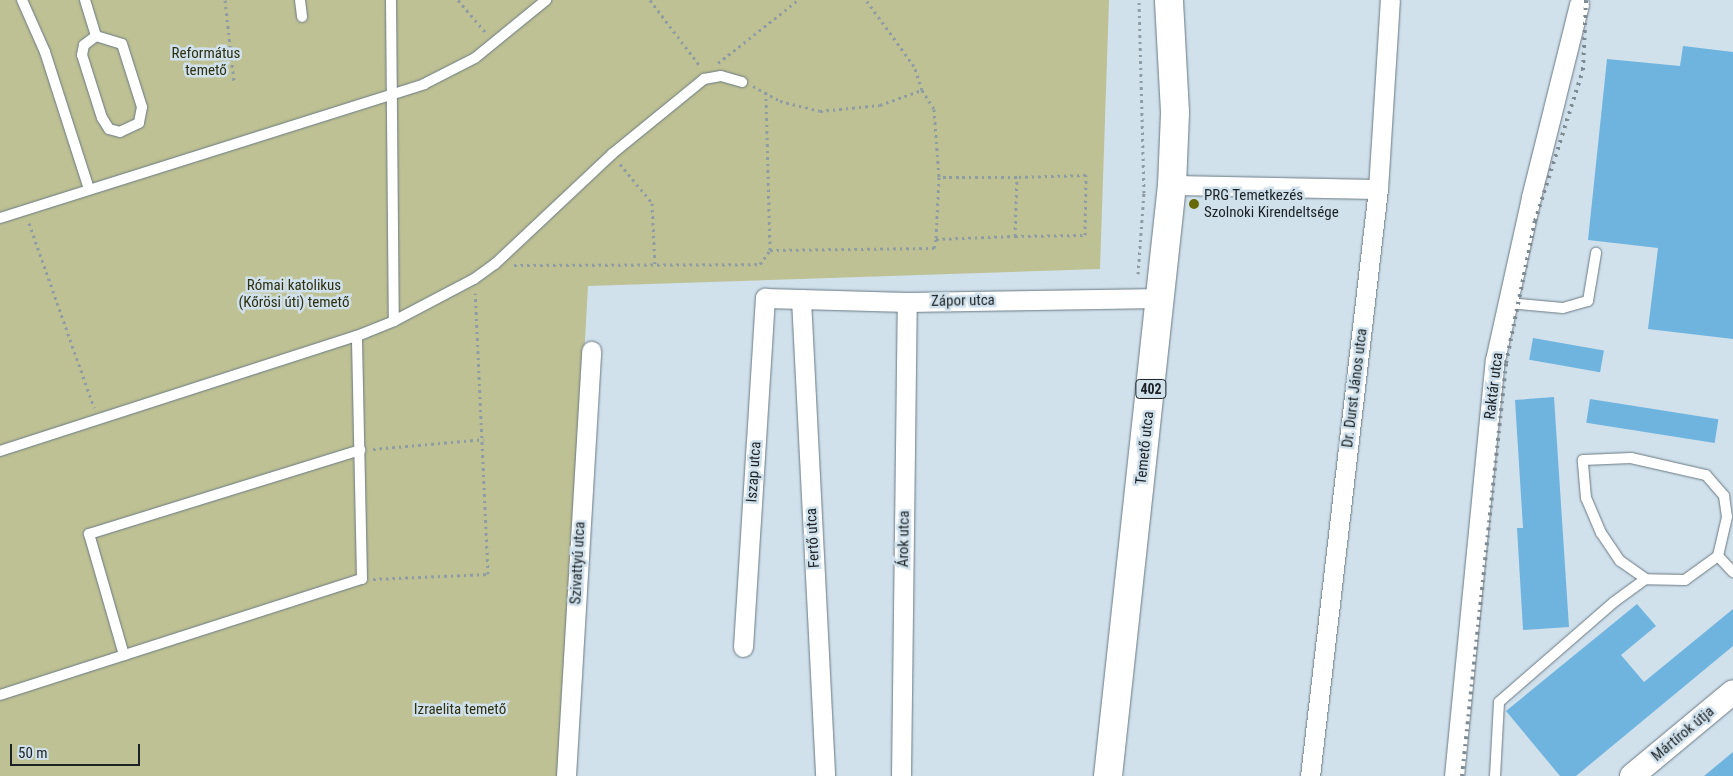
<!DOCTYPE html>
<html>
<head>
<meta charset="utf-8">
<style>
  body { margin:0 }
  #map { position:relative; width:1733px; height:776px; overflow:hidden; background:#d0e1ec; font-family:"Roboto Condensed",sans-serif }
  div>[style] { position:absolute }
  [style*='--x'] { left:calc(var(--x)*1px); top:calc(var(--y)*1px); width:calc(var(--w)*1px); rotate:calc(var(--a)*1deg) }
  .green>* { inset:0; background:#bec193 }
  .building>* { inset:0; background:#6fb4df; transform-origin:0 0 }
  .path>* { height:3px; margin-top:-1.5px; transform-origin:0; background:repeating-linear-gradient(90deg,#8f9ca4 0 2.5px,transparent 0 6.5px) }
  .roads { filter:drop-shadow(0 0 1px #6a7983) drop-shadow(0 0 1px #6a7983) }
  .service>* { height:10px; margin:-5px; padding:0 5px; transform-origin:5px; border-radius:5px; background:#fff }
  .minor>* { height:19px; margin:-9.5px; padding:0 9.5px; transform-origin:9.5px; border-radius:9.5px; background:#fff }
  .tertiary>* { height:24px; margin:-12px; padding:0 12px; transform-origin:12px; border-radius:12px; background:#fff }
  .primary>* { height:28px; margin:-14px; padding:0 14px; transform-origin:14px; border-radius:14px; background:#fff }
  .rail>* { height:4px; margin-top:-2px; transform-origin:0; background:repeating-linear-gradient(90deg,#7e8a92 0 2.5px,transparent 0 7.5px) }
  .dots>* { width:14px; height:14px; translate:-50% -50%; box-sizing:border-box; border:2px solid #d0e1ec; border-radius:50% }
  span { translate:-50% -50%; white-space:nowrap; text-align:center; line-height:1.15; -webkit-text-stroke:5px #d0e1ec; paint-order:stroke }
  .shield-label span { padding:1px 4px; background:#d0e1ec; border:1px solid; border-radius:4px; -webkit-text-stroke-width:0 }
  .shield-label { font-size:14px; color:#1b2125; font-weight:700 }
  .park-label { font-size:15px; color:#2e3010 }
  .poi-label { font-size:15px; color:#1b2125 }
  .left { translate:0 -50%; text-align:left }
  .street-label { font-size:15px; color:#1b2125 }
  .scale { position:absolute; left:10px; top:744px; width:130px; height:22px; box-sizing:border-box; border:2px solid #1b2125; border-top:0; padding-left:6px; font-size:15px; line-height:18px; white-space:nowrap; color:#1b2125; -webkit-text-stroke:4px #d0e1ec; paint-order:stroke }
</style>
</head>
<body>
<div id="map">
  <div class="green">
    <i style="clip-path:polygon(0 0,1109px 0,1100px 269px,588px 286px,561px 776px,0 776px)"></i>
  </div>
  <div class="building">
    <i style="clip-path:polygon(1683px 46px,1733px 52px,1733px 339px,1648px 329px,1658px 248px,1588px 240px,1607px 59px,1680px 66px)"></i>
    <i style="left:1533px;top:338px;width:72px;height:22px;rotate:10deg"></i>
    <i style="clip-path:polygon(1554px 397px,1569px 627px,1523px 630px,1517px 528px,1523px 528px,1515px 400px)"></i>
    <i style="left:1590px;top:399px;width:130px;height:24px;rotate:9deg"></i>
    <i style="clip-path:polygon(1637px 604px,1656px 626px,1621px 655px,1644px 682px,1733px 609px,1733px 646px,1576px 776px,1560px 776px,1506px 711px)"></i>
    <i style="clip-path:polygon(1733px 752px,1733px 776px,1704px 776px)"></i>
  </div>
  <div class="path">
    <i style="--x:225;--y:0;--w:82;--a:83.7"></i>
    <i style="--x:458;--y:0;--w:45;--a:49.5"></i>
    <i style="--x:650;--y:0;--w:83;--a:52.9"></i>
    <i style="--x:718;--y:63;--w:102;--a:-38.2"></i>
    <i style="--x:753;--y:86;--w:31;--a:29"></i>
    <i style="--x:780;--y:101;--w:41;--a:14"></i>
    <i style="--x:820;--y:111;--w:60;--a:-5.7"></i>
    <i style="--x:880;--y:105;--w:45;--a:-19.7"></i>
    <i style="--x:922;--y:90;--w:25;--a:-108"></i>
    <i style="--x:914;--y:66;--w:82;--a:-126"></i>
    <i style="--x:922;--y:90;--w:22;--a:58"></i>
    <i style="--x:934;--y:109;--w:68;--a:85.8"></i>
    <i style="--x:939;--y:177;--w:62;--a:92.8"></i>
    <i style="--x:936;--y:239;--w:79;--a:-2.2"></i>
    <i style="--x:1015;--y:236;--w:59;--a:-88.1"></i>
    <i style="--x:1017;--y:177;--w:78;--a:180"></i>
    <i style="--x:620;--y:164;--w:50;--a:50.6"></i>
    <i style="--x:652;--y:203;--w:64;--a:87.3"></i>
    <i style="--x:29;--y:223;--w:196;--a:70.6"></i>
    <i style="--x:1015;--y:236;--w:70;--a:-0.8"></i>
    <i style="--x:1085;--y:235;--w:60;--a:-89"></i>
    <i style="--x:1086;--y:175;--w:69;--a:178.3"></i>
    <i style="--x:770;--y:250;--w:164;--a:-0.7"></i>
    <i style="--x:934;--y:248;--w:9;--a:-77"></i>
    <i style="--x:514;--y:265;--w:246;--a:-0.2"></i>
    <i style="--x:760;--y:264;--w:17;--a:-54"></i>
    <i style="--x:770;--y:250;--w:158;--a:-91.5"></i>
    <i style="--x:1138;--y:274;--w:81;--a:-85.8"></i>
    <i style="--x:1144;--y:193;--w:193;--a:-91.5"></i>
    <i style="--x:373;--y:449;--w:111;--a:-5.1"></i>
    <i style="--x:373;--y:579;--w:115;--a:-2.5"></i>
    <i style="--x:488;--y:574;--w:281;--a:-92.6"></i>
  </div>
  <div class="roads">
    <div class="service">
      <i style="--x:22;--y:0;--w:57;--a:66.1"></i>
      <i style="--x:45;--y:52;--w:144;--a:72.2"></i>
      <i style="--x:85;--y:0;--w:38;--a:73"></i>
      <i style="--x:96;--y:36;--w:27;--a:17"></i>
      <i style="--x:122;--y:44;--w:66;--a:72.4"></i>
      <i style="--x:142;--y:107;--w:16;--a:101"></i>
      <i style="--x:139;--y:123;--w:21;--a:155"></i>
      <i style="--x:120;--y:132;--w:11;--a:-165"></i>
      <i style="--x:109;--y:129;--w:13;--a:-122"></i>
      <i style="--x:102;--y:118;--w:66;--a:-107.6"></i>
      <i style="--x:82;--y:55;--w:10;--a:-79"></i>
      <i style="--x:84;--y:45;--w:15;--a:-37"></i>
      <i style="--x:300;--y:0;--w:17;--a:83"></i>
      <i style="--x:391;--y:0;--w:321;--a:89.5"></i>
      <i style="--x:0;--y:218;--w:445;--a:-17.5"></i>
      <i style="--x:424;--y:84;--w:57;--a:-27"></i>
      <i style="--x:475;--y:58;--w:92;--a:-39.2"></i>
      <i style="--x:1508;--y:303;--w:55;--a:5.2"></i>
      <i style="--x:1563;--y:308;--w:26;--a:-16"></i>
      <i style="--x:1588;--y:301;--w:49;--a:-80.5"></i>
      <i style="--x:0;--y:451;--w:375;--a:-17.9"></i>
      <i style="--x:357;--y:336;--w:40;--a:-22"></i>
      <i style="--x:394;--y:321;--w:90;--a:-27.7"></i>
      <i style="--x:474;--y:279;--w:26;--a:-36"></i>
      <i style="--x:495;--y:264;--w:161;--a:-43.2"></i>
      <i style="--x:612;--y:154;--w:119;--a:-39.2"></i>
      <i style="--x:704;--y:79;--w:17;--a:-10"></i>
      <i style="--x:721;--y:76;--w:22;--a:16"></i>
      <i style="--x:1631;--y:458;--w:77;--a:12.8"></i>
      <i style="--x:1706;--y:475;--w:28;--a:49"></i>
      <i style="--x:1724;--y:496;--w:21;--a:82"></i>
      <i style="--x:1727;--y:517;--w:40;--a:103"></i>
      <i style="--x:1718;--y:556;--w:41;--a:144"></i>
      <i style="--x:1685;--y:580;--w:39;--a:-179"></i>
      <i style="--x:1646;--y:579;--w:32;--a:-145"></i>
      <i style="--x:1620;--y:561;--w:34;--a:-124"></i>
      <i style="--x:1601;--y:533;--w:38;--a:-113"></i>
      <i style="--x:1586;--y:498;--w:38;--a:-95"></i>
      <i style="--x:1583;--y:460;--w:48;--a:-2.4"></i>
      <i style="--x:1718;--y:556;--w:22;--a:47"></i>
      <i style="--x:124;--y:655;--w:126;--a:-106.1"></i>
      <i style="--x:89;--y:534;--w:284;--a:-17.2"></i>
      <i style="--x:0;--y:695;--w:380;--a:-17.8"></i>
      <i style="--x:362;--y:579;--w:243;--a:-91.2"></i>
      <i style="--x:1495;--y:776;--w:74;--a:-86.9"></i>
      <i style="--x:1499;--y:702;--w:152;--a:-41"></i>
      <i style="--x:1614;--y:602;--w:39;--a:-36"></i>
    </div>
    <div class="minor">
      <i style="--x:1172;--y:185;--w:206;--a:1.1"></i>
      <i style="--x:801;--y:299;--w:478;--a:87.1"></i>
      <i style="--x:743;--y:647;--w:350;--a:-86.4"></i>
      <i style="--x:765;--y:298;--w:142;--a:1.6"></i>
      <i style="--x:907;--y:302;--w:254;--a:-0.9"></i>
      <i style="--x:566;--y:776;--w:426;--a:-86.6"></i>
      <i style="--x:901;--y:776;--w:474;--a:-89.3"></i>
      <i style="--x:1310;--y:776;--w:591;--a:-83.39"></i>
      <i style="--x:1378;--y:189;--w:189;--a:-86.4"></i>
      <i style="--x:1454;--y:776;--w:418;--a:-84.4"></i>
      <i style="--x:1495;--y:360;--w:167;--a:-77.5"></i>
      <i style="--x:1531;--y:197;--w:199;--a:-76"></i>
    </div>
    <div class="tertiary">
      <i style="--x:1632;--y:776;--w:131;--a:-39.7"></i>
    </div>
    <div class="primary">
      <i style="--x:1108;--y:776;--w:594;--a:-83.82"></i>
      <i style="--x:1172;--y:185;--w:73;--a:-87.6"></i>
      <i style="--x:1175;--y:112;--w:112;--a:-93.1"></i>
    </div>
  </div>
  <div class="rail">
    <i style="--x:1462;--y:776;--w:415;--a:-83.9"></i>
    <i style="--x:1506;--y:363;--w:145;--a:-78.5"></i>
    <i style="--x:1535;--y:221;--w:158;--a:-72.4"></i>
    <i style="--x:1583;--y:70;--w:70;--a:-87.5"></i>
  </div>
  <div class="dots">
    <i style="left:1194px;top:204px;background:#676a09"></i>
  </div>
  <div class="shield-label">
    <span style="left:1151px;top:389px">402</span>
  </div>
  <div class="park-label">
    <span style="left:206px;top:62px">Református<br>temető</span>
    <span style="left:294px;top:294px">Római katolikus<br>(Kőrösi úti) temető</span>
    <span style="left:460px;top:710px">Izraelita temető</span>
  </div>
  <div class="poi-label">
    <span class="left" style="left:1204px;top:204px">PRG Temetkezés<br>Szolnoki Kirendeltsége</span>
  </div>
  <div class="street-label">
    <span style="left:963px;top:301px;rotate:-1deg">Zápor utca</span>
    <span style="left:1494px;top:386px;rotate:-83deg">Raktár utca</span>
    <span style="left:1355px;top:388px;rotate:-83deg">Dr. Durst János utca</span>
    <span style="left:1145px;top:448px;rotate:-84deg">Temető utca</span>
    <span style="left:754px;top:472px;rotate:-86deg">Iszap utca</span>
    <span style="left:813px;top:538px;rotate:-93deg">Fertő utca</span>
    <span style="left:904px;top:539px;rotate:-89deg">Árok utca</span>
    <span style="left:578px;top:563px;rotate:-87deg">Szivattyú utca</span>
    <span style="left:1683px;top:734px;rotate:-40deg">Mártírok útja</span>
  </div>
  <div class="scale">50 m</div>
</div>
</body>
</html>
